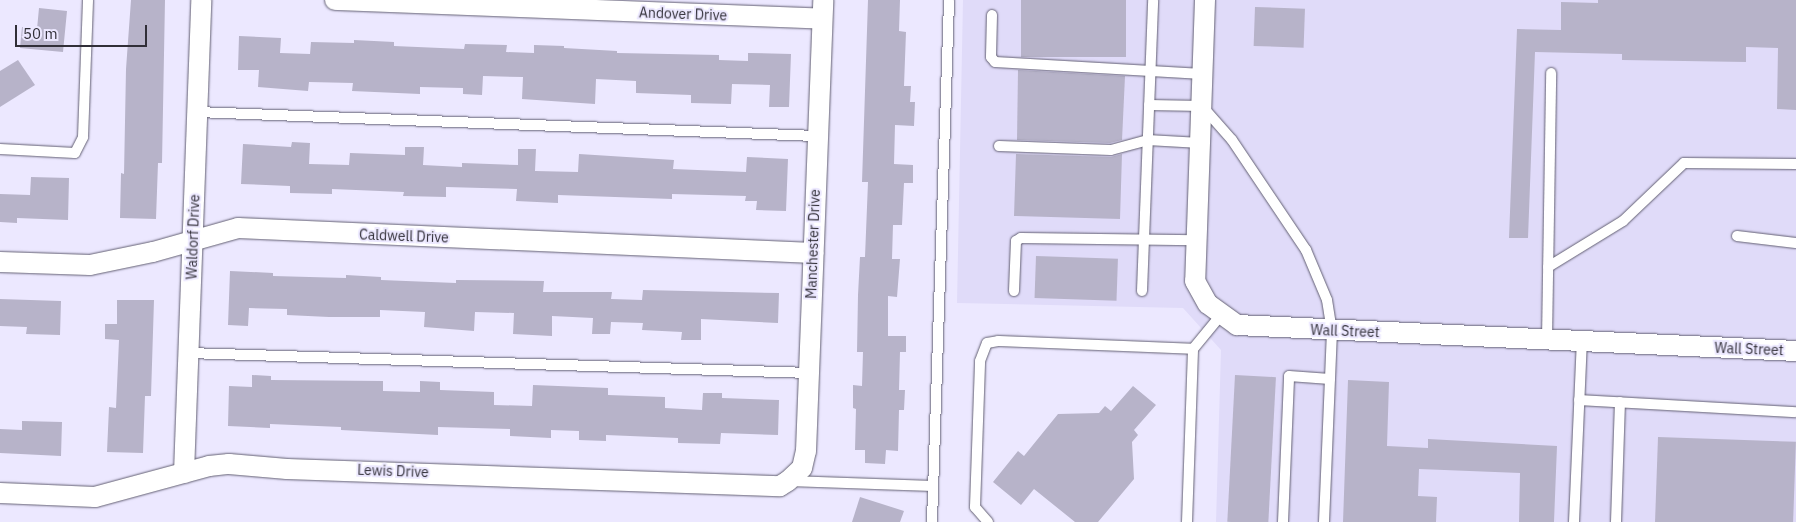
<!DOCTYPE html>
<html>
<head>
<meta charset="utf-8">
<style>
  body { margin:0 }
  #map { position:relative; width:1796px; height:522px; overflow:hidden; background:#ece8ff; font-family:"IBM Plex Sans",sans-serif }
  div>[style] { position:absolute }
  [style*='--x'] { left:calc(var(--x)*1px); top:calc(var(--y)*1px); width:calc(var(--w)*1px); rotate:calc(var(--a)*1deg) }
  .built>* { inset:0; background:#e0dbf9 }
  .building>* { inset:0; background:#b7b3c9; transform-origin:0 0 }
  .roads { filter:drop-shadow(0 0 1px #636073) drop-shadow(0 0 1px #636073) }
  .lane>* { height:10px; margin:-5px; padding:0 5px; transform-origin:5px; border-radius:5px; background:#fff }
  .street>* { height:20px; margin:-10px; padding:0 10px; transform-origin:10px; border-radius:10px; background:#fff }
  span { translate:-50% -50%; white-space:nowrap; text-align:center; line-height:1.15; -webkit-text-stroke:4px #ece8ff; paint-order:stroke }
  .street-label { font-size:14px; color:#312f38 }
  .scale { position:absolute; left:15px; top:25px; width:132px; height:22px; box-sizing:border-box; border:2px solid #312f38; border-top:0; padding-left:6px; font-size:15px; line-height:18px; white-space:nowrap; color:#312f38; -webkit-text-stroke:4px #ece8ff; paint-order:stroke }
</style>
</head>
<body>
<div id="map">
  <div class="built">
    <i style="clip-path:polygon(963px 0,1796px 0,1796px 522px,1216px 522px,1221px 350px,1183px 308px,957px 303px)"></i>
  </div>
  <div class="building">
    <i style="clip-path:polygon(131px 0,165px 0,162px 163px,158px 163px,156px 219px,120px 218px,121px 173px,124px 174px,126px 69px)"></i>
    <i style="clip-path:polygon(868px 0,900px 0,899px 31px,906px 32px,904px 86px,911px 86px,910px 102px,915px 102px,914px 126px,895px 125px,894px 164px,913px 165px,913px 183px,904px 183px,902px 225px,893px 225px,892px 259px,900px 259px,897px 297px,888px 296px,888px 336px,906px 336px,906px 352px,900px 352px,899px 390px,905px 390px,904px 410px,899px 410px,898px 451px,886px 450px,885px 464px,865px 463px,865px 450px,855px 450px,856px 409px,853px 408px,853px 385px,862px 386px,863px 352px,857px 352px,858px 295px,860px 257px,865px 257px,868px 182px,862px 182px)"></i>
    <i style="left:1021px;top:0;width:105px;height:57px"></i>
    <i style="clip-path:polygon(1598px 0,1796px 0,1796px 110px,1777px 109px,1778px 48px,1746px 47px,1746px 62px,1622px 60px,1622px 54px,1535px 52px,1528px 238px,1509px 238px,1517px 29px,1561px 30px,1561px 2px,1598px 3px)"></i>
    <i style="left:1255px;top:7px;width:50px;height:39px;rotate:2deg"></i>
    <i style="clip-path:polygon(39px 8px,67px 11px,63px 52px,20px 48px,22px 27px,37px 29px)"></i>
    <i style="clip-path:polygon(239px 36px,281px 38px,280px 53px,310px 54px,311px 42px,354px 43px,354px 40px,394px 42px,394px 46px,464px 49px,465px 44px,507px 45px,506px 52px,534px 53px,534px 45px,564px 46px,564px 48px,617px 51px,617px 53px,719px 55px,719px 60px,748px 61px,748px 53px,791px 54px,789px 107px,769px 107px,770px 85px,732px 84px,731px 104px,691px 103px,691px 95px,636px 93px,636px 81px,596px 79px,595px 104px,522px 99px,523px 77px,483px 76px,482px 95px,463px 94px,463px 88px,420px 87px,420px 94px,352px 91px,353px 83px,309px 82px,308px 91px,258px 87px,259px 70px,238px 70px)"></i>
    <i style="clip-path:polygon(18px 60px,35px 85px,0 107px,0 71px)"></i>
    <i style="clip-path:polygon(1018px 70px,1125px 76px,1122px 140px,1110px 143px,1017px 140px)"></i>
    <i style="clip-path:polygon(292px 142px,310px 143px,309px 164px,349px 165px,350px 153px,405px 155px,405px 147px,424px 147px,423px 165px,462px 167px,462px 163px,518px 165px,518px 149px,536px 149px,535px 171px,578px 172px,579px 154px,674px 160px,673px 169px,746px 172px,747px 157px,788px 159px,786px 211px,756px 210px,757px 201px,745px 201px,746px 196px,672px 194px,672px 199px,558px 195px,558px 203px,516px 201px,517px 189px,446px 187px,446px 197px,403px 196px,404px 192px,332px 189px,332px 194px,290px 193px,290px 186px,241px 184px,243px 144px,291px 147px)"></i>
    <i style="clip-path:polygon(1016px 154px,1111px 157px,1122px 154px,1120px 219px,1014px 216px)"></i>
    <i style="clip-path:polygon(31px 177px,69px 178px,68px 220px,17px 218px,17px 223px,0 222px,0 194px,30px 195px)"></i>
    <i style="left:1036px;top:256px;width:82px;height:42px;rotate:2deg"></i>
    <i style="clip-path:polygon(230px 271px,273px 273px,273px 276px,346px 278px,346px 275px,381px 277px,381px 280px,456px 283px,456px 280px,544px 281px,543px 292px,612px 292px,611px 299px,642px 300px,643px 290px,779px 293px,778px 323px,701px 319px,701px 340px,681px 340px,682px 332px,642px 330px,643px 323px,611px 322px,610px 334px,592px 334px,593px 318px,552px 316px,552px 336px,513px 334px,514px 313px,475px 312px,474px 331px,424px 327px,425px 312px,380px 310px,380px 317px,329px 317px,287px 315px,287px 309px,249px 308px,248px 326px,228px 325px)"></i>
    <i style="clip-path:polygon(0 299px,61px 301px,60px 335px,26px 334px,27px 327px,0 326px)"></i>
    <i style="clip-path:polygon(117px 300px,154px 300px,151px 396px,145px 396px,143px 453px,107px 452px,109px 407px,116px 408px,119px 340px,105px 339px,105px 324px,117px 324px)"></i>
    <i style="clip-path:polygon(252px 375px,271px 376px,271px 380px,383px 381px,383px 391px,420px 392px,420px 381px,440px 382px,440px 390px,494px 392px,494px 405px,532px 406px,533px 385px,608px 388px,608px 395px,665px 397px,665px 408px,702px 410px,703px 393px,722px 393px,722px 398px,779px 400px,778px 435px,721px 433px,720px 444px,678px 443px,678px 438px,606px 435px,606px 441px,579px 440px,579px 431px,551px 430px,551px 438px,510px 436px,510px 429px,438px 427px,438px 435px,341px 430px,341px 427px,270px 424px,270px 428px,228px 426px,229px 386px,252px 387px)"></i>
    <i style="left:1235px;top:375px;width:41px;height:147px;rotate:3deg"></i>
    <i style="clip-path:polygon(1348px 380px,1389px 382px,1387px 446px,1428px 448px,1428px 439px,1557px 446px,1554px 522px,1519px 522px,1520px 473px,1419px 469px,1418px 496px,1437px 497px,1436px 522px,1343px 522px)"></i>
    <i style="clip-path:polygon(1133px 386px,1156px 405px,1134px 430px,1138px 435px,1132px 442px,1134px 479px,1098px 522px,1075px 522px,1034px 489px,1021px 505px,993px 482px,1018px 451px,1024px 456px,1058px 414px,1099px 413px,1105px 406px,1111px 411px)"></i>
    <i style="clip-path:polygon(22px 421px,62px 422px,61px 456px,0 453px,0 429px,22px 430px)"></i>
    <i style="left:1658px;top:437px;width:138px;height:85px;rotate:2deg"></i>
    <i style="clip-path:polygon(860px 497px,904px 511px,900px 522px,852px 522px)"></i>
  </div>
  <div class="roads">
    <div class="lane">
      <i style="--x:992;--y:15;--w:42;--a:91.4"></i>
      <i style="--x:991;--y:57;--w:6;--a:51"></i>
      <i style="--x:995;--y:62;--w:208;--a:3.3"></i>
      <i style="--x:1149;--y:105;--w:53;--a:1.1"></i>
      <i style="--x:1202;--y:106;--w:45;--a:48.6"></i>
      <i style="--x:1232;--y:140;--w:133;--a:56.1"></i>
      <i style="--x:1306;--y:250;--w:54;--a:67.2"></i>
      <i style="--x:1327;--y:300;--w:31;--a:81"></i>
      <i style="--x:1332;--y:331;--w:191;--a:92.4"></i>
      <i style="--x:197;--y:112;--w:620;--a:2.22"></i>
      <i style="--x:999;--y:146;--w:112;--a:2"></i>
      <i style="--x:1111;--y:150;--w:38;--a:-15"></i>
      <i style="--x:1148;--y:140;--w:52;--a:3.3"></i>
      <i style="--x:0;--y:149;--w:75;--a:3.1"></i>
      <i style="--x:75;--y:153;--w:18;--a:-63"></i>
      <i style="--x:83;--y:137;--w:137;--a:-87.9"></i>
      <i style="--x:1737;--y:236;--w:59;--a:6.8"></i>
      <i style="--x:1548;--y:267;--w:88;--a:-31.5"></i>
      <i style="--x:1623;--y:221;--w:84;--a:-43.6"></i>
      <i style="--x:1684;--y:163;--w:112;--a:0.5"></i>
      <i style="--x:1014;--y:291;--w:50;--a:-87.7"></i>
      <i style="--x:1016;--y:241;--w:6;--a:-31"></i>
      <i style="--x:1021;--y:238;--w:176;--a:0.7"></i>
      <i style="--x:1142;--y:291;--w:291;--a:-87.8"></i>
      <i style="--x:1547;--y:340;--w:267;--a:-89.1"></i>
      <i style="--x:188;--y:353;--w:621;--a:1.84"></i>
      <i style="--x:1579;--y:400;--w:217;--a:3.2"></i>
      <i style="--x:789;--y:481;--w:144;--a:2"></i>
      <i style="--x:932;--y:522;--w:522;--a:-88.13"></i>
      <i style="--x:988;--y:522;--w:20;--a:-131"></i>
      <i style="--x:975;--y:507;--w:146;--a:-88"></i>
      <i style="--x:980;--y:361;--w:19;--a:-69"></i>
      <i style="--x:987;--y:343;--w:11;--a:-10"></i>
      <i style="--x:998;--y:341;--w:195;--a:2.3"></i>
      <i style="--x:1187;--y:522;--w:173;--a:-88"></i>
      <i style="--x:1193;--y:349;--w:44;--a:-50.5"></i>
      <i style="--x:1283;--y:522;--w:146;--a:-87.6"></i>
      <i style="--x:1289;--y:376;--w:41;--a:4.2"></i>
      <i style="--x:1574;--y:522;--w:180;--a:-87.5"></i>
      <i style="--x:1616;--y:522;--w:120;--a:-88.1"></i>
    </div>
    <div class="street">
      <i style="--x:335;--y:0;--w:487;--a:2.2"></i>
      <i style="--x:1205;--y:0;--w:281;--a:92"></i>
      <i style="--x:1195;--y:281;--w:26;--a:61"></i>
      <i style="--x:1208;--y:304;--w:36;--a:36"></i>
      <i style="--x:1237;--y:325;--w:560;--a:2.66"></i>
      <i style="--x:0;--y:262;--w:90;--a:1.9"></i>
      <i style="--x:90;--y:265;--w:64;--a:-11.7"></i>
      <i style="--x:153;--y:252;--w:88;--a:-15.8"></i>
      <i style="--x:238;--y:228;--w:576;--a:2.49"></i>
      <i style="--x:184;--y:473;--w:473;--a:-87.9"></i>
      <i style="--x:0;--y:493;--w:95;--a:2.4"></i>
      <i style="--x:95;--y:497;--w:118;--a:-15.2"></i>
      <i style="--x:209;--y:466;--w:20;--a:-6"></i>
      <i style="--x:229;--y:464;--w:58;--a:4.9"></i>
      <i style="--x:287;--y:469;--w:493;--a:2"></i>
      <i style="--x:780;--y:486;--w:9;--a:-32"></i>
      <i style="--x:788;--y:481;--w:19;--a:-43"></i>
      <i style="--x:802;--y:468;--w:17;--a:-77"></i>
      <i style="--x:806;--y:451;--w:451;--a:-87.8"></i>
    </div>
  </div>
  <div class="street-label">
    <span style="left:683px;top:14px;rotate:2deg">Andover Drive</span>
    <span style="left:404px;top:236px;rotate:2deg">Caldwell Drive</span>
    <span style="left:193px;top:237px;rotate:-88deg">Waldorf Drive</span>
    <span style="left:813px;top:244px;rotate:-88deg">Manchester Drive</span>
    <span style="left:1345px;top:331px;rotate:2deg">Wall Street</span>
    <span style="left:1749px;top:349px;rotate:2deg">Wall Street</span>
    <span style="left:393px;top:471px;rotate:2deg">Lewis Drive</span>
  </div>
  <div class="scale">50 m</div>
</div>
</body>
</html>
